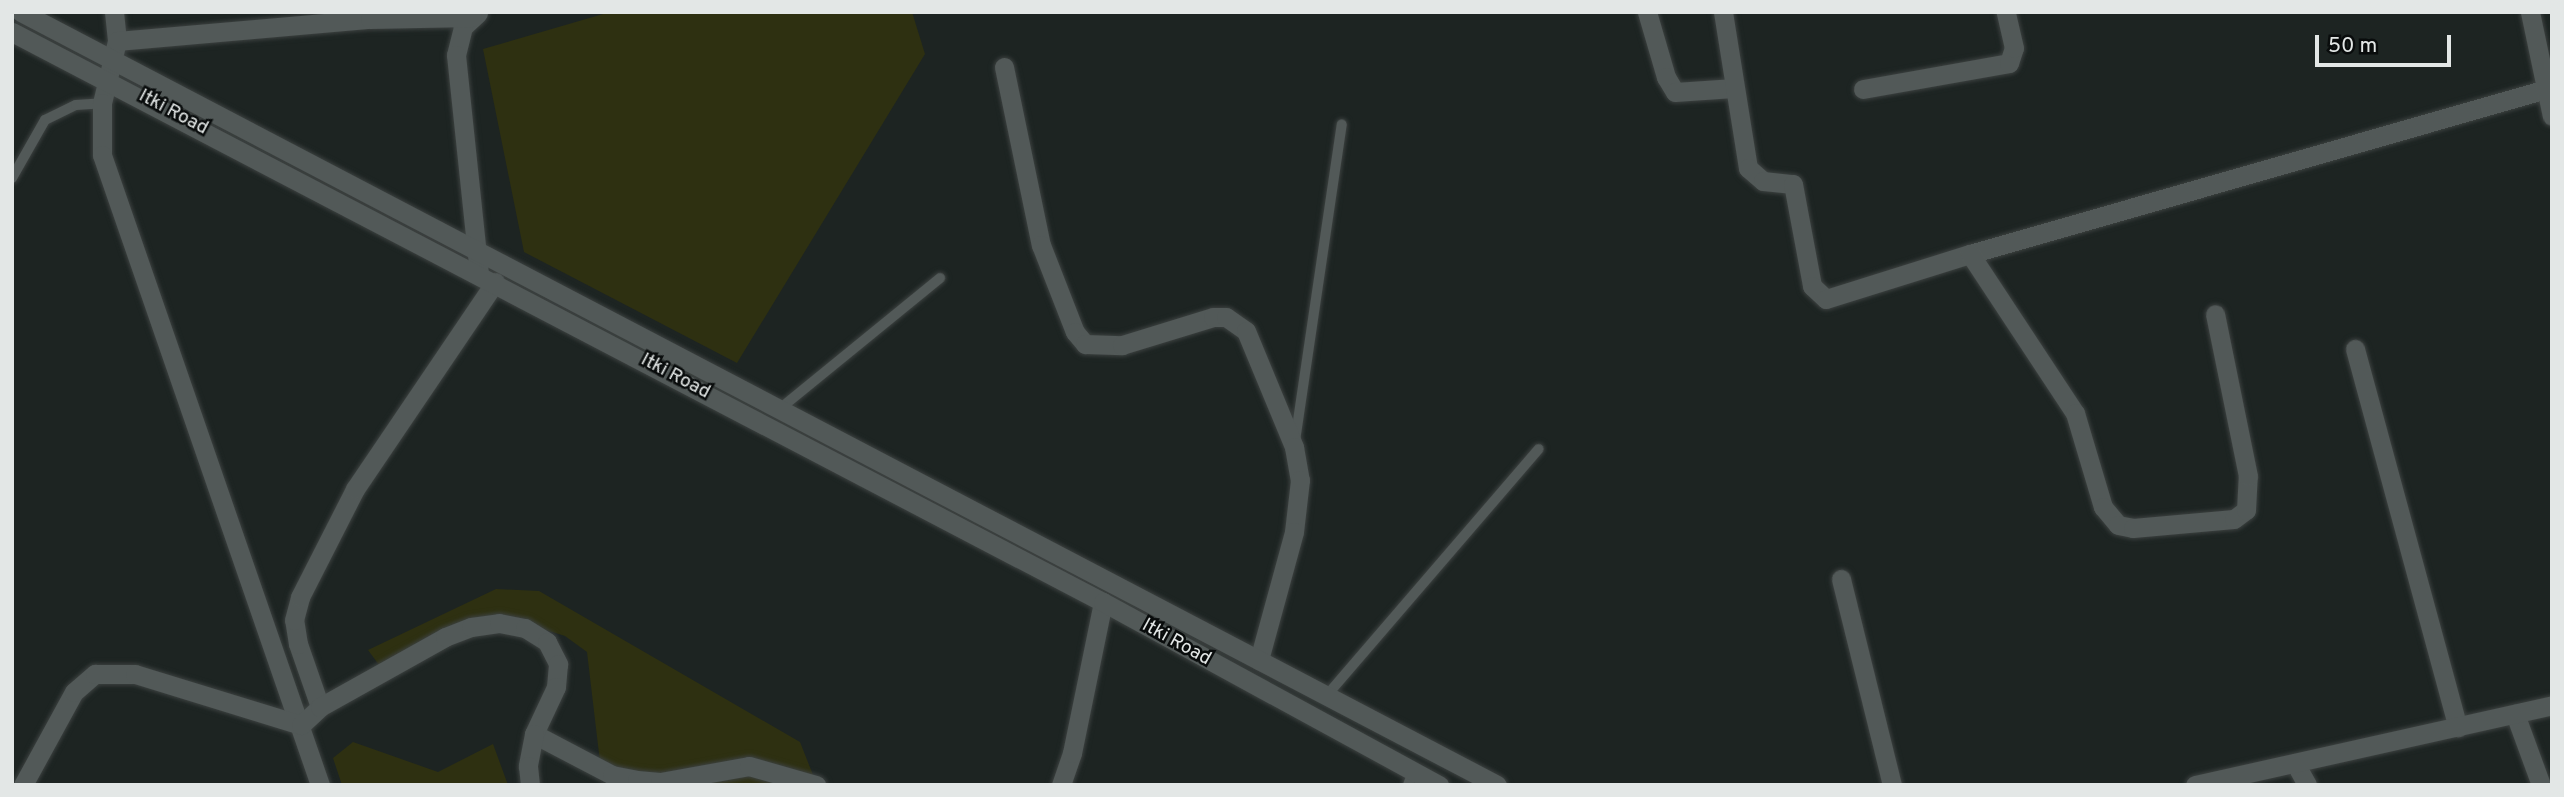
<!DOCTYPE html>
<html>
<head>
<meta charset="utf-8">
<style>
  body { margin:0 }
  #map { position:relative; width:2564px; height:797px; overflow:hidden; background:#1d2422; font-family:Overpass,sans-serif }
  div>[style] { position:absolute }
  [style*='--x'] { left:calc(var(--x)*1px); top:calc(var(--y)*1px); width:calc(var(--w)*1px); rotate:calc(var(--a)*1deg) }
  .green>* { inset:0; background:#2e3011 }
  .roads { filter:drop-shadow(0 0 2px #3c4140) drop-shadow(0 0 2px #3c4140) }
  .service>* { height:10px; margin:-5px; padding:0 5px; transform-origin:5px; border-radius:5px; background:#525958 }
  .minor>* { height:19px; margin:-9.5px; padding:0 9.5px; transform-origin:9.5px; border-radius:9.5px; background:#525958 }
  .secondary>* { height:19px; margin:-9.5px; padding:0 9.5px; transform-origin:9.5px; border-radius:9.5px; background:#525958 }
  span { translate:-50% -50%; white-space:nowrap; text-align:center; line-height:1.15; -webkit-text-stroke:5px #090c0c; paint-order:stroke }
  .street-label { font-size:19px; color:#e3e7e6 }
  .frame { position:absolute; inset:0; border:14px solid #e3e7e6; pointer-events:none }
  .scale { position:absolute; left:2315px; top:35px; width:136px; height:32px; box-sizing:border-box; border:4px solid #e3e7e6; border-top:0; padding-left:9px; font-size:21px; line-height:24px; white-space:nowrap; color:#e3e7e6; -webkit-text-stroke:5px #090c0c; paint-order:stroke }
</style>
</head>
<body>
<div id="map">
  <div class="green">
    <i style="clip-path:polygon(610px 12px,912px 12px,925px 54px,737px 363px,524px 252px,483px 49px)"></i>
    <i style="clip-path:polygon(496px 589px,539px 591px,800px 742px,817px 785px,611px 785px,600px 762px,587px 652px,565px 636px,508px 618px,382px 669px,368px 650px)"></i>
    <i style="clip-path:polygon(353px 742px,438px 772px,493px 744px,508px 785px,342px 785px,333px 758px)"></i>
  </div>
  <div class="roads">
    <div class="service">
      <i style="--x:12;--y:178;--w:67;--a:-60.4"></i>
      <i style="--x:45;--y:120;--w:34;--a:-26"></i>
      <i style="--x:76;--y:105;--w:26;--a:-4"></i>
      <i style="--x:782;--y:407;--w:204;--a:-39.2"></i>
      <i style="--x:1295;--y:441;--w:320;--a:-81.6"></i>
      <i style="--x:1328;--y:694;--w:323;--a:-49.3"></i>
      <i style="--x:1408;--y:785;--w:15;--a:-70"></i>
    </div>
    <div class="minor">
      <i style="--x:114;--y:12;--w:29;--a:84"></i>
      <i style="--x:117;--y:41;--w:64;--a:103.6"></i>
      <i style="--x:102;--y:103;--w:52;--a:90"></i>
      <i style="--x:102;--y:155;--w:667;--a:70.91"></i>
      <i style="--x:1647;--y:12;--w:68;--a:73.7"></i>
      <i style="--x:1666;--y:77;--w:17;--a:59"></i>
      <i style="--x:1675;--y:92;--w:59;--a:-3.9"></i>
      <i style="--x:1723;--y:12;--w:158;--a:80.9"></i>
      <i style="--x:1748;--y:168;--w:20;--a:41"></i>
      <i style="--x:1763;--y:181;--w:30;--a:6"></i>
      <i style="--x:1793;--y:184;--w:104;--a:79.4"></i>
      <i style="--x:1812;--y:286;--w:19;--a:43"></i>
      <i style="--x:1826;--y:299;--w:151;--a:-17.4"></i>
      <i style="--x:1970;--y:254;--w:599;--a:-15.98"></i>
      <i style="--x:478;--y:13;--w:21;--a:137"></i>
      <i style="--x:463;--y:27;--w:29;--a:104"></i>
      <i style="--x:456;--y:55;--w:219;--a:84"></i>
      <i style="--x:117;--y:41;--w:254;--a:-5"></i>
      <i style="--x:370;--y:19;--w:102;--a:-1.1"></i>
      <i style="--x:1004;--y:67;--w:182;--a:78.3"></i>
      <i style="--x:1041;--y:245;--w:93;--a:68.7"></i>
      <i style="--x:1075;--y:332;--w:16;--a:50"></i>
      <i style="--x:1085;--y:344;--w:37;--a:2"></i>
      <i style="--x:1122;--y:345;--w:95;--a:-17.1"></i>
      <i style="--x:1213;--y:317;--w:13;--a:0"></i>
      <i style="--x:1226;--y:317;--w:24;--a:35"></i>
      <i style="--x:1246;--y:331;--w:126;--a:67.5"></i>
      <i style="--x:1294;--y:447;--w:34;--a:80"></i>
      <i style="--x:1300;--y:480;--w:52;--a:96.6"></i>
      <i style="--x:1294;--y:532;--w:133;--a:105.3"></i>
      <i style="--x:1863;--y:89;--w:148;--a:-10.1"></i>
      <i style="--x:2009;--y:63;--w:16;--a:-72"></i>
      <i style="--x:2014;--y:48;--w:37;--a:-103"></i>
      <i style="--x:1970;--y:254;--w:191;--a:56.6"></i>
      <i style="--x:2075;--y:413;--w:98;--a:73.4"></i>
      <i style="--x:2103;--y:507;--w:23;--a:50"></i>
      <i style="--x:2118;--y:525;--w:15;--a:11"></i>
      <i style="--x:2133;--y:528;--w:101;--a:-5.1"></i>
      <i style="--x:2234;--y:519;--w:15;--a:-37"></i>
      <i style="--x:2246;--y:510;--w:34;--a:-87"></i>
      <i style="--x:2248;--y:476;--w:165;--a:-101.5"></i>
      <i style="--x:2355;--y:349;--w:392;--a:74.8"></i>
      <i style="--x:1841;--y:579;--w:212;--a:76.1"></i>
      <i style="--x:320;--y:707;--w:67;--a:-109.2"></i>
      <i style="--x:298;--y:644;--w:24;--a:-99"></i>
      <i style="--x:294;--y:620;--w:24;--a:-75"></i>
      <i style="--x:300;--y:597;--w:121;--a:-63"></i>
      <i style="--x:355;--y:489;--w:250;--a:-55.9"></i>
      <i style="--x:2515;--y:714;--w:76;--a:69.9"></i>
      <i style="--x:534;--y:734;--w:88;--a:27.7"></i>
      <i style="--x:612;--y:775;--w:25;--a:11"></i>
      <i style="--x:637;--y:780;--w:23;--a:5"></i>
      <i style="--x:660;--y:782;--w:90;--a:-10.2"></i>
      <i style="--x:749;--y:766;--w:70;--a:15.8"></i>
      <i style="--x:2295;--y:763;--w:25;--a:61"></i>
      <i style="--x:23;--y:785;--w:106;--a:-61.3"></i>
      <i style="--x:74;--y:692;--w:28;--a:-41"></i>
      <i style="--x:95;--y:674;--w:40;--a:0"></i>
      <i style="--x:135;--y:674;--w:174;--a:17.1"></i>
      <i style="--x:301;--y:725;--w:26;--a:-43"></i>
      <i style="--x:320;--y:707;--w:143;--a:-29.2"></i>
      <i style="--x:445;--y:637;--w:28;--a:-21"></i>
      <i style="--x:471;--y:627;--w:28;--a:-8"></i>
      <i style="--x:499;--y:623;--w:26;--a:11"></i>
      <i style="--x:525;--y:628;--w:26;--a:32"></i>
      <i style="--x:547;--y:642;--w:25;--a:63"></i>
      <i style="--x:558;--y:664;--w:23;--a:95"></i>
      <i style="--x:556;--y:687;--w:52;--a:115.1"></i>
      <i style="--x:534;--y:734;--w:33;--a:101"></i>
      <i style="--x:528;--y:766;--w:19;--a:84"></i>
      <i style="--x:1061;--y:785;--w:34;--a:-71"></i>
      <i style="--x:1072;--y:753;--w:154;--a:-78.4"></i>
      <i style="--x:2195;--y:785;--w:366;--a:-12.6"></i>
    </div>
    <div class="secondary">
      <i style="--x:21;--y:12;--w:1666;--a:27.64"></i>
      <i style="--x:2530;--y:12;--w:106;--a:78.1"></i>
      <i style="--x:12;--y:32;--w:1231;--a:27.59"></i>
      <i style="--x:1103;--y:602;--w:383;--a:28.6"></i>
    </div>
  </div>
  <div class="street-label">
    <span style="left:173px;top:113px;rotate:28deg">Itki Road</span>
    <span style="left:675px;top:377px;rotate:28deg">Itki Road</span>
    <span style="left:1176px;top:643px;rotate:29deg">Itki Road</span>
  </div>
  <div class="frame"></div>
  <div class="scale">50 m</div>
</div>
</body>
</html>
